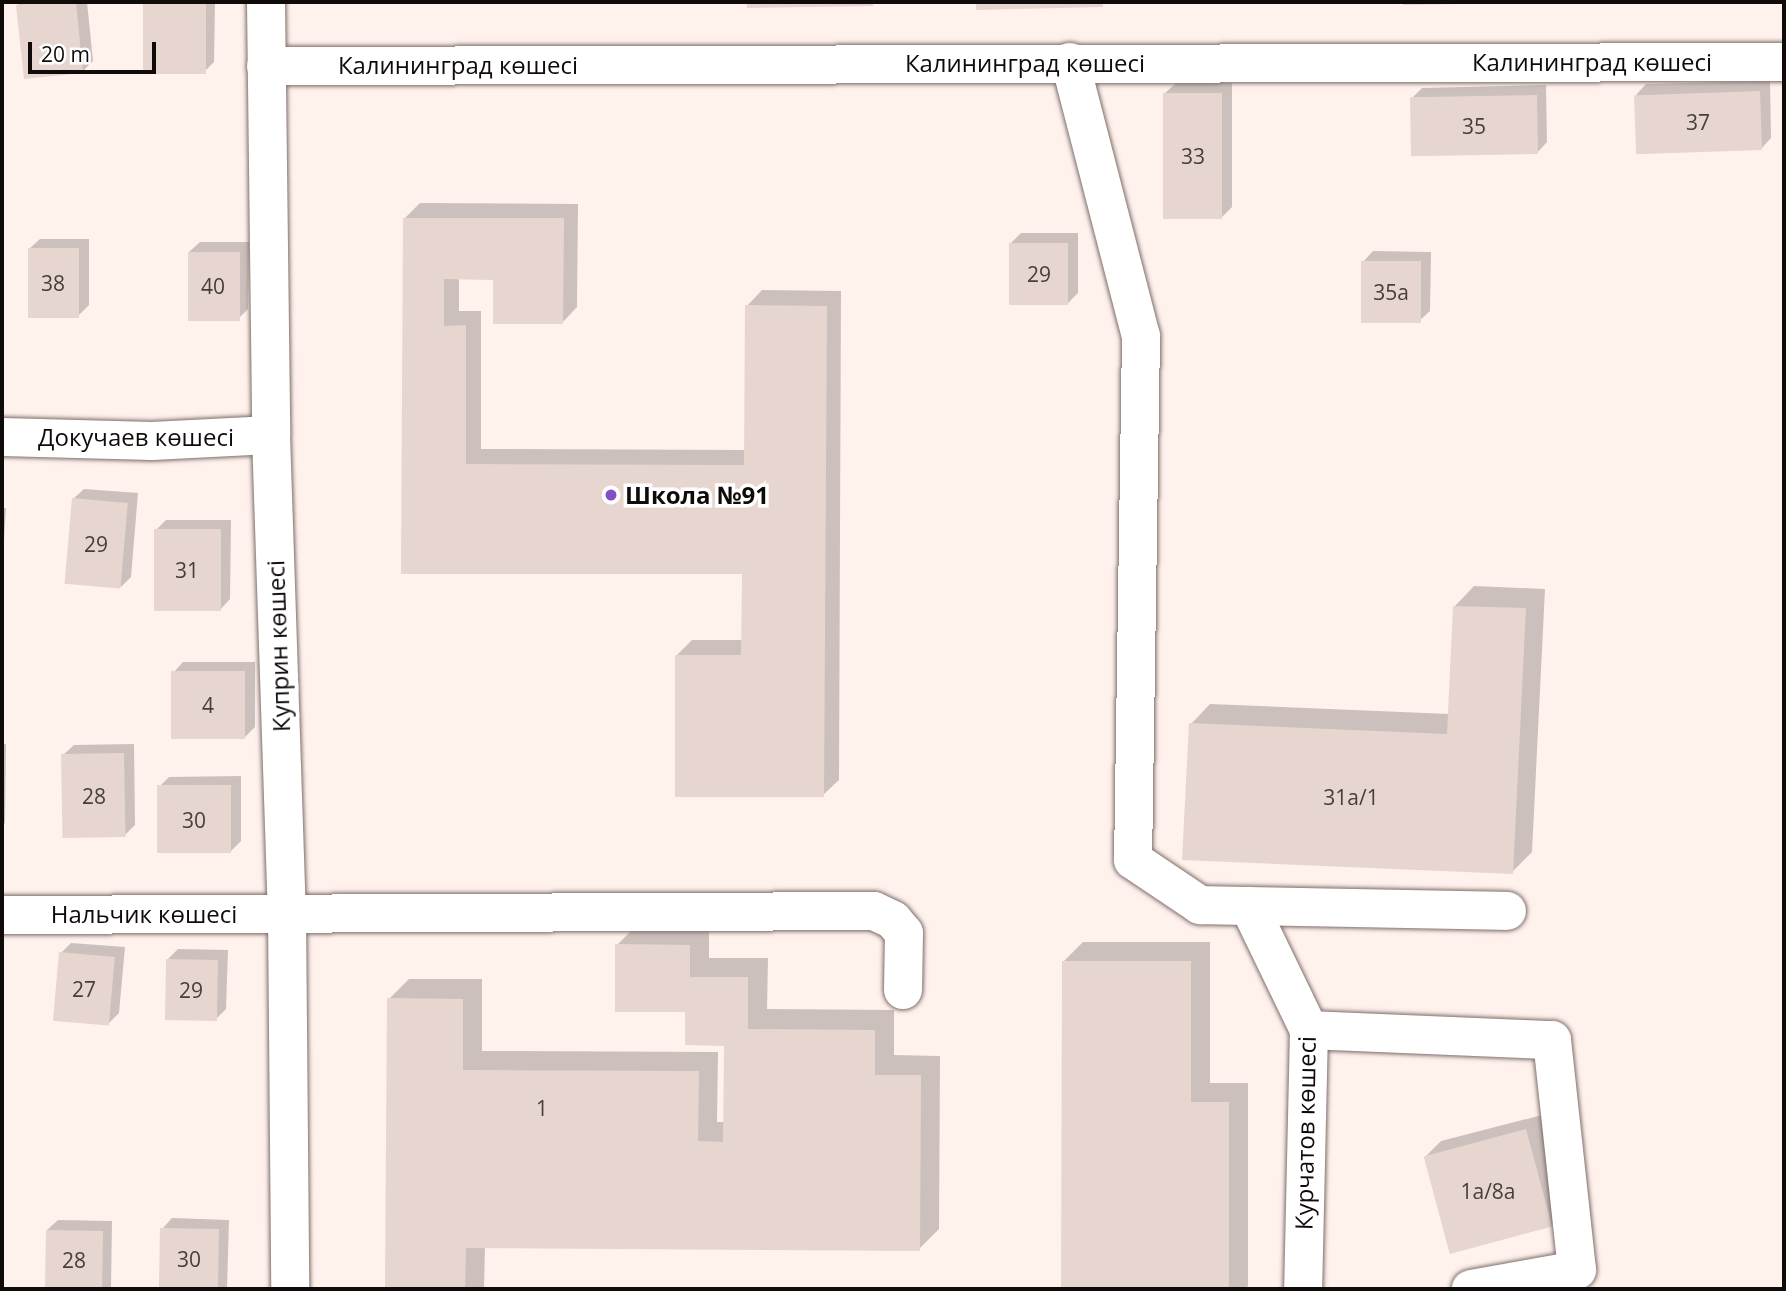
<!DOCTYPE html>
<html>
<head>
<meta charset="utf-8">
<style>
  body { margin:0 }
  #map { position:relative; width:1786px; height:1291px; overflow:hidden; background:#fff1ec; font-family:"Open Sans",sans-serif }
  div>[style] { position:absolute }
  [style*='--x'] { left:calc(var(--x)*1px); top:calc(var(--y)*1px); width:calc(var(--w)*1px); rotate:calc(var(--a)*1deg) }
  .shadow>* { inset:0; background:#0003 }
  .building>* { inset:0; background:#e7d6d0; transform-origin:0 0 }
  .roads { filter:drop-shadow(0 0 2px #7e6f6a) drop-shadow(0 0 2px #7e6f6a) }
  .minor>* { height:38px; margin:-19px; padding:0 19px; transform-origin:19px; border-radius:19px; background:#fff }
  .dots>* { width:19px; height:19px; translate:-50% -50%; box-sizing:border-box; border:4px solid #fff; border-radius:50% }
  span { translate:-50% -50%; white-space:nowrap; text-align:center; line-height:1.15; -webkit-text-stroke:7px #fff; paint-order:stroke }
  .number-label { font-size:21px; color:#463e3b }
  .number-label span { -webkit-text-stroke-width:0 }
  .street-label { font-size:24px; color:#100b09 }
  .poi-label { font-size:24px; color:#100b09; font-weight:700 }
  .left { translate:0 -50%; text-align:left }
  .frame { position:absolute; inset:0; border:4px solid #100b09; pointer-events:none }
  .scale { position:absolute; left:28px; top:42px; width:128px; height:32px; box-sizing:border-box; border:4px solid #100b09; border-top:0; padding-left:9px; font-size:21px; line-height:24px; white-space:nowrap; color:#100b09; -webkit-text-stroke:5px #fff; paint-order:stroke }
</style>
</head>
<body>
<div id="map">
  <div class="shadow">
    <i style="clip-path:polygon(21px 2px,87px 2px,93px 61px,82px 72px,18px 5px)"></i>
    <i style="clip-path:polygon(145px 2px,215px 2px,214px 62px,203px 73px,143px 72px)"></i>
    <i style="clip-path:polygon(748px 2px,874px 2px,748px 7px)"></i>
    <i style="clip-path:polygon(977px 2px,1105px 2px,1102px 5px,977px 8px)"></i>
    <i style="clip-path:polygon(1770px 81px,1771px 138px,1761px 149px,1636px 95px,1646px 84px)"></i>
    <i style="clip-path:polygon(1176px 83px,1232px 83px,1232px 207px,1221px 218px,1165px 93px)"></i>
    <i style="clip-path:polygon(1546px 85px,1547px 142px,1537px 153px,1412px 98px,1422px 88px)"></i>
    <i style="clip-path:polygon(420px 203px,578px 204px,577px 307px,562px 323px,495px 278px,459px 278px,459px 311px,481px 311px,481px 449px,745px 450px,747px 306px,762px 290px,841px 291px,839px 780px,823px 795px,677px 655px,692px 640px,743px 640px,743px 573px,403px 572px,404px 219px)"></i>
    <i style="clip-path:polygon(1021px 233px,1078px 233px,1078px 293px,1068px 303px,1011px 243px)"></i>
    <i style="clip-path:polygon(40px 239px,89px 239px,89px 305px,78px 316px,29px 249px)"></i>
    <i style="clip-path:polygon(200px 242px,249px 242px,248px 309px,238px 319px,189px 252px)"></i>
    <i style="clip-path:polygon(1373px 251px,1431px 252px,1430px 311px,1419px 321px,1363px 262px)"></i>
    <i style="clip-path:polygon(84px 489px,138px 493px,131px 577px,121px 587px,73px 499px)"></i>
    <i style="clip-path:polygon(2px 508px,6px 508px,2px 573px)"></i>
    <i style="clip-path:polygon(166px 520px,231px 520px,230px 599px,220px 610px,156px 530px)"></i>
    <i style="clip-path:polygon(1474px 586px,1545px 589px,1532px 852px,1512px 872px,1191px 724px,1210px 704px,1449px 714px,1455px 606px)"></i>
    <i style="clip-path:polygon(183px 662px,255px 662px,255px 727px,245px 737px,173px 673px)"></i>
    <i style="clip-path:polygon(2px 744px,6px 744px,5px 823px,2px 826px)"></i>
    <i style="clip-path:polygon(134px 744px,135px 825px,125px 835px,63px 755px,74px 745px)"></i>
    <i style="clip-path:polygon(241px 776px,241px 841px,231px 851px,159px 787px,169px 777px)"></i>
    <i style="clip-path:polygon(637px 925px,709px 926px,709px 958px,768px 958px,767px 1009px,894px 1010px,894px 1055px,940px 1056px,939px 1229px,919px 1249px,485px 1246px,484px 1289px,387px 1289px,389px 999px,409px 979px,482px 979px,482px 1051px,718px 1052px,717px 1122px,725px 1122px,726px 1044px,617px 945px)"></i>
    <i style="clip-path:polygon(1083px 942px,1210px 942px,1210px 1083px,1248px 1083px,1248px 1286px,1245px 1289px,1063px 1289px,1063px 962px)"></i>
    <i style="clip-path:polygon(71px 943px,125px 947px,119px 1013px,108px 1024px,61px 953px)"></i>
    <i style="clip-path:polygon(178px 949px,228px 950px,226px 1009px,216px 1019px,168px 959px)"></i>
    <i style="clip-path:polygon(2px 950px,4px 950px,2px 1005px)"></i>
    <i style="clip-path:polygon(1542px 1115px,1567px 1210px,1551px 1225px,1426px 1156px,1441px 1141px)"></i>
    <i style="clip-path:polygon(172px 1218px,229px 1220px,227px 1289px,160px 1289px,162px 1229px)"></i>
    <i style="clip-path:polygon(58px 1220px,112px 1221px,111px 1289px,46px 1289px,47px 1230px)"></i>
  </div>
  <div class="building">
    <i style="clip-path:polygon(43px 2px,76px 2px,83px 73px,24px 79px,16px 5px)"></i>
    <i style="left:143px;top:2px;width:63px;height:72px"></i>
    <i style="clip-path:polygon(746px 2px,873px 2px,873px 6px,747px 8px)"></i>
    <i style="clip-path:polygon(976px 2px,1102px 2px,1103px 7px,976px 10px)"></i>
    <i style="clip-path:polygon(1403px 2px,1460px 2px,1460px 4px,1403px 5px)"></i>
    <i style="left:1760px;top:91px;width:59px;height:126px;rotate:88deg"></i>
    <i style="left:1163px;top:93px;width:59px;height:126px"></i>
    <i style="left:1537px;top:95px;width:59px;height:127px;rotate:89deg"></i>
    <i style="clip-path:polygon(403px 218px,564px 218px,563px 324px,493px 324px,493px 280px,444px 279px,444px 326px,466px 325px,466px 464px,744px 465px,745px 305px,827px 306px,824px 797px,675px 797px,675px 655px,741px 655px,742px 574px,401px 574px)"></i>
    <i style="left:1009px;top:243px;width:59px;height:62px"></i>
    <i style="left:79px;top:248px;width:70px;height:51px;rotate:90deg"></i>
    <i style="left:188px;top:252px;width:52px;height:69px"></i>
    <i style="left:1361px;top:261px;width:60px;height:62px"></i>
    <i style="left:72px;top:498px;width:56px;height:86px;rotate:5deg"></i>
    <i style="left:154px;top:529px;width:67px;height:82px"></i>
    <i style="clip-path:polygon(1453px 606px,1526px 608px,1513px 874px,1182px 860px,1189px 723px,1447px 734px)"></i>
    <i style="left:245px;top:671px;width:68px;height:74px;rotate:90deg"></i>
    <i style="left:124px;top:753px;width:84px;height:63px;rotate:89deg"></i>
    <i style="left:231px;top:785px;width:68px;height:74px;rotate:90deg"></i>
    <i style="clip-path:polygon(615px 944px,690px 945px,690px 977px,748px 977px,748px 1029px,875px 1030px,875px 1075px,921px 1075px,920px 1251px,466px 1248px,465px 1289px,385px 1289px,387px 998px,463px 999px,463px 1070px,699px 1071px,698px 1141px,723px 1142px,724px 1046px,685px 1045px,685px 1012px,615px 1012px)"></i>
    <i style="left:59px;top:952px;width:56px;height:69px;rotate:5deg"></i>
    <i style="left:166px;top:959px;width:52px;height:61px;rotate:1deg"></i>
    <i style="clip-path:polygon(1062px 961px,1191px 961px,1191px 1102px,1229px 1102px,1229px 1289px,1061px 1289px)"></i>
    <i style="left:1526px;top:1129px;width:101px;height:106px;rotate:75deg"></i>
    <i style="left:160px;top:1228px;width:59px;height:61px;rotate:1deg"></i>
    <i style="left:46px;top:1230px;width:57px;height:59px;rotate:1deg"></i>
  </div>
  <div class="roads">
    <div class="minor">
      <i style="--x:266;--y:2;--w:433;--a:89.3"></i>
      <i style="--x:271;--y:435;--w:478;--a:88.1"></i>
      <i style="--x:287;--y:913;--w:376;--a:89.5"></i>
      <i style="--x:1070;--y:62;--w:283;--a:75.5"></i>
      <i style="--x:1141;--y:336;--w:524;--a:90.87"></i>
      <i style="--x:1133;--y:860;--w:81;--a:33.9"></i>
      <i style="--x:1200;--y:905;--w:307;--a:1.1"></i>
      <i style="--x:266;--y:66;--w:1518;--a:-0.15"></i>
      <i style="--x:2;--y:437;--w:150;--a:1.5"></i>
      <i style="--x:152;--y:441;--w:119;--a:-2.9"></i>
      <i style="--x:1249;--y:906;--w:138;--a:64.2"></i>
      <i style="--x:1309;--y:1030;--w:259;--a:91.3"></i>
      <i style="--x:2;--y:915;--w:872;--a:-0.26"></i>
      <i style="--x:874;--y:911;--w:21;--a:25"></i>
      <i style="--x:893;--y:920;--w:17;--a:50"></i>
      <i style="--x:904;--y:933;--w:57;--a:91"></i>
      <i style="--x:1309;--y:1030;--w:243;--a:2.4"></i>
      <i style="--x:1552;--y:1040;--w:231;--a:83.8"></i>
      <i style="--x:1577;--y:1270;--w:108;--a:169.8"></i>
    </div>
  </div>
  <div class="dots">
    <i style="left:611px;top:495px;background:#844ec6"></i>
  </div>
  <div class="number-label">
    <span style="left:1698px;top:122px">37</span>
    <span style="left:1474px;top:126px">35</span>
    <span style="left:1193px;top:156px">33</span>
    <span style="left:1039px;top:274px">29</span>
    <span style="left:53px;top:283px">38</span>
    <span style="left:213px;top:286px">40</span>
    <span style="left:1391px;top:292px">35а</span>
    <span style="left:96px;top:544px">29</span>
    <span style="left:187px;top:570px">31</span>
    <span style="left:208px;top:705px">4</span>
    <span style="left:94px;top:796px">28</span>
    <span style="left:1351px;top:797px">31а/1</span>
    <span style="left:194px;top:820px">30</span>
    <span style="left:84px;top:989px">27</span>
    <span style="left:191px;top:990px">29</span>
    <span style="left:542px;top:1108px">1</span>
    <span style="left:1488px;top:1191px">1а/8а</span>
    <span style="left:189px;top:1259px">30</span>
    <span style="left:74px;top:1260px">28</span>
  </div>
  <div class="street-label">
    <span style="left:1592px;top:62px">Калининград көшесі</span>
    <span style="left:1025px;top:63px">Калининград көшесі</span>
    <span style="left:458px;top:65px">Калининград көшесі</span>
    <span style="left:136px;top:437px">Докучаев көшесі</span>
    <span style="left:278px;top:646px;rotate:-92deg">Куприн көшесі</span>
    <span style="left:144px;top:914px">Нальчик көшесі</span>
    <span style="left:1305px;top:1133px;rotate:-89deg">Курчатов көшесі</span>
  </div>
  <div class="poi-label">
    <span class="left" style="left:625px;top:495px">Школа №91</span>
  </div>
  <div class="frame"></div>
  <div class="scale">20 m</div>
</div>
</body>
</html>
